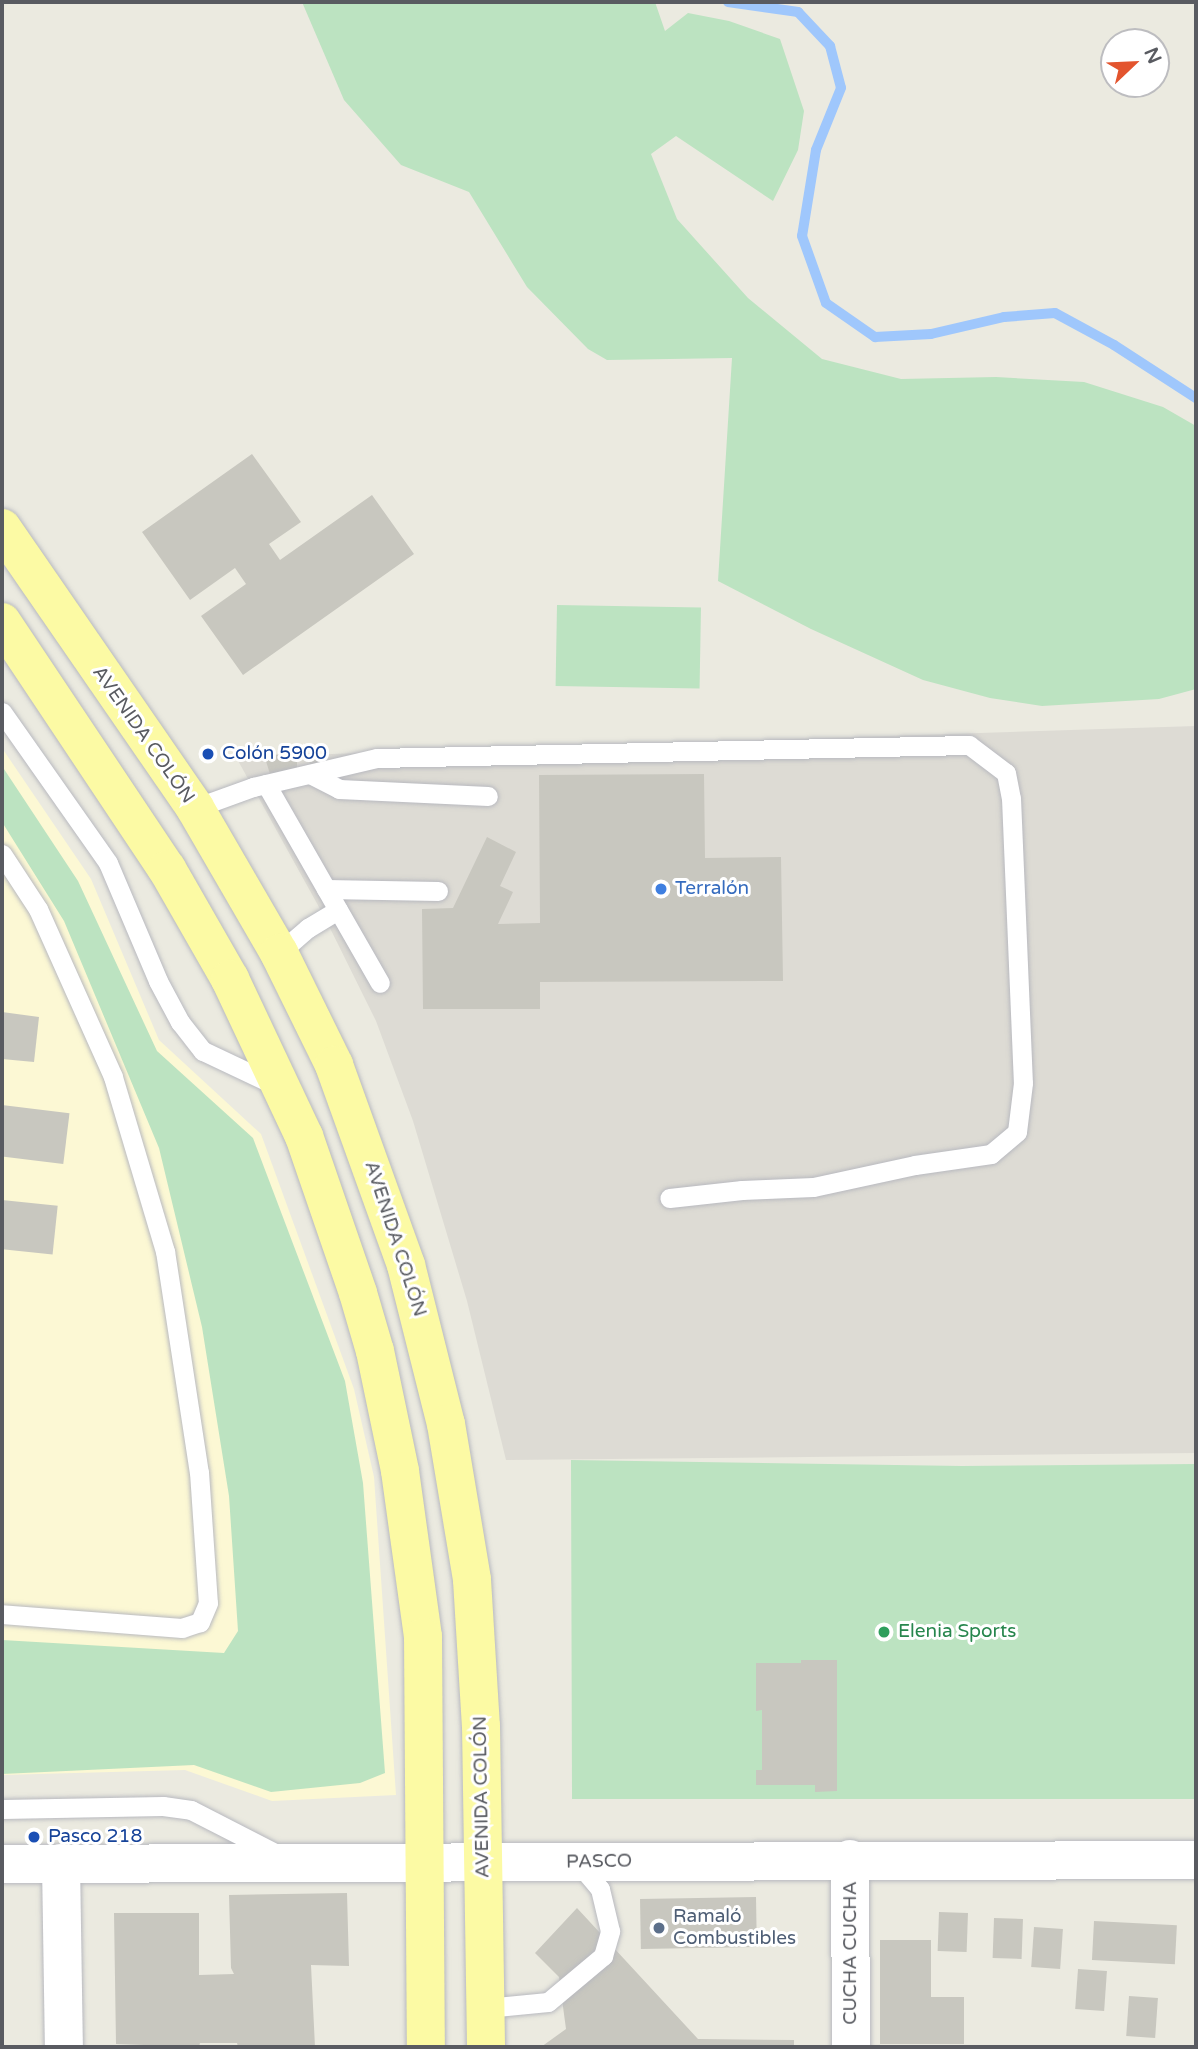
<!DOCTYPE html>
<html>
<head>
<meta charset="utf-8">
<style>
  body { margin:0 }
  #map { position:relative; width:1198px; height:2049px; overflow:hidden; background:#ebeae0; font-family:"Varela Round",sans-serif }
  div>[style] { position:absolute }
  [style*='--x'] { left:calc(var(--x)*1px); top:calc(var(--y)*1px); width:calc(var(--w)*1px); rotate:calc(var(--a)*1deg) }
  .commercial>* { inset:0; background:#fcf8d4 }
  .industrial>* { inset:0; background:#dddbd4 }
  .green>* { inset:0; background:#bce3c1; transform-origin:0 0 }
  .stream>* { height:10px; margin:-5px; padding:0 5px; transform-origin:5px; border-radius:5px; background:#9fc7fc }
  .building>* { inset:0; background:#c8c7bf; transform-origin:0 0 }
  .roads { filter:drop-shadow(0 0 2px #b8b9bf) drop-shadow(0 0 2px #b8b9bf) }
  .service>* { height:19px; margin:-9.5px; padding:0 9.5px; transform-origin:9.5px; border-radius:9.5px; background:#fff }
  .minor>* { height:38px; margin:-19px; padding:0 19px; transform-origin:19px; border-radius:19px; background:#fff }
  .primary>* { height:38px; margin:-19px; padding:0 19px; transform-origin:19px; border-radius:19px; background:#fcfaa4 }
  .dots>* { width:19px; height:19px; translate:-50% -50%; box-sizing:border-box; border:4px solid #fff; border-radius:50% }
  span { translate:-50% -50%; white-space:nowrap; text-align:center; line-height:1.15; -webkit-text-stroke:6px #fff; paint-order:stroke }
  .street-label { font-size:19px; color:#595b61 }
  .transit-label { font-size:19px; color:#164399 }
  .left { translate:0 -50%; text-align:left }
  .shop-label { font-size:19px; color:#366cbe }
  .leisure-label { font-size:19px; color:#27864d }
  .service-label { font-size:19px; color:#4e5e75 }
  .frame { position:absolute; inset:0; border:4px solid #595b61; pointer-events:none }
  .north { position:absolute; left:1100px; top:28px; width:70px; height:70px; box-sizing:border-box; background:#fff; border:2px solid #bdbdc0; border-radius:50%; rotate:67deg; font-size:19px; font-weight:700; line-height:28px; text-align:center; color:#595b61 }
  .north::after { content:''; display:block; margin:auto; width:24px; height:32px; background:#e3542e; clip-path:polygon(50% 0,100% 100%,50% 72%,0 100%) }
</style>
</head>
<body>
<div id="map">
  <div class="commercial">
    <i style="clip-path:polygon(2px 748px,91px 879px,159px 1040px,261px 1134px,354px 1389px,374px 1477px,396px 1795px,272px 1801px,185px 1770px,2px 1775px)"></i>
  </div>
  <div class="industrial">
    <i style="clip-path:polygon(1196px 726px,1196px 1453px,506px 1460px,467px 1301px,413px 1121px,376px 1021px,325px 918px,236px 757px)"></i>
  </div>
  <div class="green">
    <i style="clip-path:polygon(302px 2px,655px 2px,665px 31px,688px 13px,729px 21px,780px 39px,804px 111px,798px 150px,773px 201px,676px 136px,651px 154px,677px 219px,748px 298px,822px 359px,901px 379px,996px 377px,1084px 382px,1163px 407px,1196px 426px,1196px 689px,1159px 699px,1042px 706px,990px 698px,923px 680px,811px 629px,718px 581px,732px 358px,607px 360px,588px 349px,527px 287px,469px 192px,401px 165px,344px 100px)"></i>
    <i style="left:557px;top:605px;width:144px;height:81px;rotate:1deg"></i>
    <i style="clip-path:polygon(2px 766px,78px 881px,157px 1051px,253px 1138px,345px 1381px,363px 1483px,385px 1773px,360px 1783px,271px 1792px,194px 1765px,2px 1774px,2px 1640px,224px 1653px,238px 1631px,229px 1496px,202px 1327px,159px 1148px,64px 921px,2px 822px)"></i>
    <i style="clip-path:polygon(571px 1460px,962px 1466px,1196px 1464px,1196px 1799px,572px 1799px)"></i>
  </div>
  <div class="stream">
    <i style="--x:728;--y:2;--w:71;--a:8.1"></i>
    <i style="--x:798;--y:12;--w:47;--a:46.7"></i>
    <i style="--x:830;--y:46;--w:43;--a:75.3"></i>
    <i style="--x:841;--y:88;--w:67;--a:112"></i>
    <i style="--x:816;--y:150;--w:87;--a:99.2"></i>
    <i style="--x:802;--y:236;--w:71;--a:70.3"></i>
    <i style="--x:826;--y:303;--w:60;--a:34.8"></i>
    <i style="--x:875;--y:337;--w:56;--a:-3.1"></i>
    <i style="--x:931;--y:334;--w:75;--a:-13.1"></i>
    <i style="--x:1004;--y:317;--w:51;--a:-4.5"></i>
    <i style="--x:1055;--y:313;--w:67;--a:28.5"></i>
    <i style="--x:1114;--y:345;--w:98;--a:32.9"></i>
  </div>
  <div class="building">
    <i style="clip-path:polygon(252px 454px,301px 522px,269px 544px,280px 560px,372px 495px,414px 554px,243px 675px,201px 616px,246px 584px,235px 568px,190px 600px,142px 532px)"></i>
    <i style="clip-path:polygon(320px 752px,319px 763px,310px 765px,308px 753px)"></i>
    <i style="clip-path:polygon(297px 754px,297px 775px,271px 777px,264px 755px)"></i>
    <i style="clip-path:polygon(704px 774px,705px 858px,781px 857px,783px 981px,540px 982px,540px 1009px,423px 1009px,422px 909px,453px 908px,487px 837px,516px 852px,500px 886px,513px 892px,498px 924px,540px 923px,539px 775px)"></i>
    <i style="clip-path:polygon(2px 1012px,39px 1017px,34px 1062px,2px 1059px)"></i>
    <i style="left:2px;top:1105px;width:68px;height:51px;rotate:7deg"></i>
    <i style="left:2px;top:1200px;width:56px;height:49px;rotate:6deg"></i>
    <i style="clip-path:polygon(801px 1660px,837px 1660px,837px 1791px,815px 1792px,815px 1785px,756px 1785px,756px 1770px,762px 1770px,762px 1710px,756px 1711px,756px 1663px,801px 1663px)"></i>
    <i style="clip-path:polygon(347px 1893px,349px 1966px,311px 1965px,315px 2047px,238px 2047px,237px 2043px,200px 2043px,199px 2047px,116px 2044px,114px 1913px,199px 1913px,199px 1975px,234px 1974px,231px 1968px,229px 1895px)"></i>
    <i style="left:756px;top:1897px;width:50px;height:116px;rotate:89deg"></i>
    <i style="clip-path:polygon(577px 1908px,698px 2039px,794px 2040px,794px 2047px,541px 2047px,566px 2029px,559px 1977px,535px 1953px)"></i>
    <i style="left:939px;top:1912px;width:29px;height:39px;rotate:2deg"></i>
    <i style="left:994px;top:1918px;width:29px;height:40px;rotate:2deg"></i>
    <i style="left:1094px;top:1921px;width:83px;height:39px;rotate:3deg"></i>
    <i style="left:1034px;top:1927px;width:29px;height:40px;rotate:4deg"></i>
    <i style="clip-path:polygon(880px 1940px,931px 1940px,931px 1997px,964px 1997px,964px 2044px,880px 2044px)"></i>
    <i style="left:1078px;top:1969px;width:29px;height:40px;rotate:4deg"></i>
    <i style="left:1129px;top:1996px;width:29px;height:40px;rotate:4deg"></i>
  </div>
  <div class="roads">
    <div class="service">
      <i style="--x:2;--y:712;--w:184;--a:54.9"></i>
      <i style="--x:108;--y:863;--w:128;--a:67"></i>
      <i style="--x:158;--y:981;--w:47;--a:61.8"></i>
      <i style="--x:180;--y:1022;--w:37;--a:52"></i>
      <i style="--x:203;--y:1051;--w:82;--a:25.3"></i>
      <i style="--x:310;--y:774;--w:33;--a:27"></i>
      <i style="--x:339;--y:789;--w:149;--a:2.7"></i>
      <i style="--x:266;--y:784;--w:229;--a:60.2"></i>
      <i style="--x:195;--y:808;--w:62;--a:-19.9"></i>
      <i style="--x:253;--y:787;--w:127;--a:-13.2"></i>
      <i style="--x:377;--y:758;--w:592;--a:-1.26"></i>
      <i style="--x:969;--y:745;--w:46;--a:37.1"></i>
      <i style="--x:1006;--y:773;--w:25;--a:79"></i>
      <i style="--x:1011;--y:798;--w:285;--a:87.6"></i>
      <i style="--x:1023;--y:1083;--w:49;--a:97"></i>
      <i style="--x:1017;--y:1132;--w:34;--a:140"></i>
      <i style="--x:991;--y:1154;--w:77;--a:171.8"></i>
      <i style="--x:915;--y:1165;--w:104;--a:167.8"></i>
      <i style="--x:813;--y:1187;--w:71;--a:177.6"></i>
      <i style="--x:742;--y:1190;--w:73;--a:173.7"></i>
      <i style="--x:2;--y:854;--w:66;--a:56.8"></i>
      <i style="--x:38;--y:909;--w:184;--a:65.9"></i>
      <i style="--x:113;--y:1077;--w:182;--a:73.4"></i>
      <i style="--x:165;--y:1251;--w:224;--a:81.3"></i>
      <i style="--x:199;--y:1472;--w:131;--a:86.1"></i>
      <i style="--x:208;--y:1603;--w:21;--a:113"></i>
      <i style="--x:200;--y:1622;--w:19;--a:162"></i>
      <i style="--x:182;--y:1628;--w:181;--a:-175.6"></i>
      <i style="--x:326;--y:889;--w:112;--a:1"></i>
      <i style="--x:279;--y:953;--w:38;--a:-41"></i>
      <i style="--x:308;--y:928;--w:35;--a:-31"></i>
      <i style="--x:2;--y:1809;--w:161;--a:-1.1"></i>
      <i style="--x:163;--y:1806;--w:28;--a:8"></i>
      <i style="--x:191;--y:1810;--w:99;--a:27.1"></i>
      <i style="--x:486;--y:2008;--w:62;--a:-5.5"></i>
      <i style="--x:548;--y:2002;--w:72;--a:-39.9"></i>
      <i style="--x:603;--y:1956;--w:26;--a:-74"></i>
      <i style="--x:610;--y:1931;--w:43;--a:-103.4"></i>
      <i style="--x:600;--y:1889;--w:34;--a:-130"></i>
    </div>
    <div class="minor">
      <i style="--x:850;--y:1859;--w:188;--a:89.7"></i>
      <i style="--x:61;--y:1863;--w:184;--a:89.1"></i>
      <i style="--x:2;--y:1864;--w:1194;--a:-0.19"></i>
    </div>
    <div class="primary">
      <i style="--x:2;--y:528;--w:340;--a:55.4"></i>
      <i style="--x:195;--y:808;--w:168;--a:59.9"></i>
      <i style="--x:279;--y:953;--w:125;--a:63.8"></i>
      <i style="--x:334;--y:1065;--w:213;--a:70.2"></i>
      <i style="--x:406;--y:1265;--w:164;--a:75.9"></i>
      <i style="--x:446;--y:1424;--w:158;--a:80.5"></i>
      <i style="--x:472;--y:1580;--w:146;--a:86.5"></i>
      <i style="--x:481;--y:1726;--w:321;--a:89.1"></i>
      <i style="--x:2;--y:622;--w:297;--a:56.3"></i>
      <i style="--x:167;--y:869;--w:127;--a:60.2"></i>
      <i style="--x:230;--y:979;--w:174;--a:64.8"></i>
      <i style="--x:304;--y:1136;--w:166;--a:71"></i>
      <i style="--x:358;--y:1293;--w:60;--a:73.7"></i>
      <i style="--x:375;--y:1351;--w:123;--a:78.2"></i>
      <i style="--x:400;--y:1471;--w:168;--a:82.1"></i>
      <i style="--x:423;--y:1637;--w:410;--a:89.6"></i>
    </div>
  </div>
  <div class="dots">
    <i style="left:208px;top:754px;background:#1a4fb4"></i>
    <i style="left:661px;top:889px;background:#3f7fe0"></i>
    <i style="left:884px;top:1632px;background:#2e9e5b"></i>
    <i style="left:34px;top:1837px;background:#1a4fb4"></i>
    <i style="left:659px;top:1928px;background:#5c6f8a"></i>
  </div>
  <div class="street-label">
    <span style="left:143px;top:735px;rotate:55deg">AVENIDA COLÓN</span>
    <span style="left:395px;top:1239px;rotate:72deg">AVENIDA COLÓN</span>
    <span style="left:482px;top:1797px;rotate:-91deg">AVENIDA COLÓN</span>
    <span style="left:599px;top:1862px;rotate:-1deg">PASCO</span>
    <span style="left:851px;top:1953px;rotate:-90deg">CUCHA CUCHA</span>
  </div>
  <div class="transit-label">
    <span class="left" style="left:222px;top:754px">Colón 5900</span>
    <span class="left" style="left:48px;top:1837px">Pasco 218</span>
  </div>
  <div class="shop-label">
    <span class="left" style="left:675px;top:889px">Terralón</span>
  </div>
  <div class="leisure-label">
    <span class="left" style="left:898px;top:1632px">Elenia Sports</span>
  </div>
  <div class="service-label">
    <span class="left" style="left:673px;top:1928px">Ramaló<br>Combustibles</span>
  </div>
  <div class="frame"></div>
  <div class="north">N</div>
</div>
</body>
</html>
